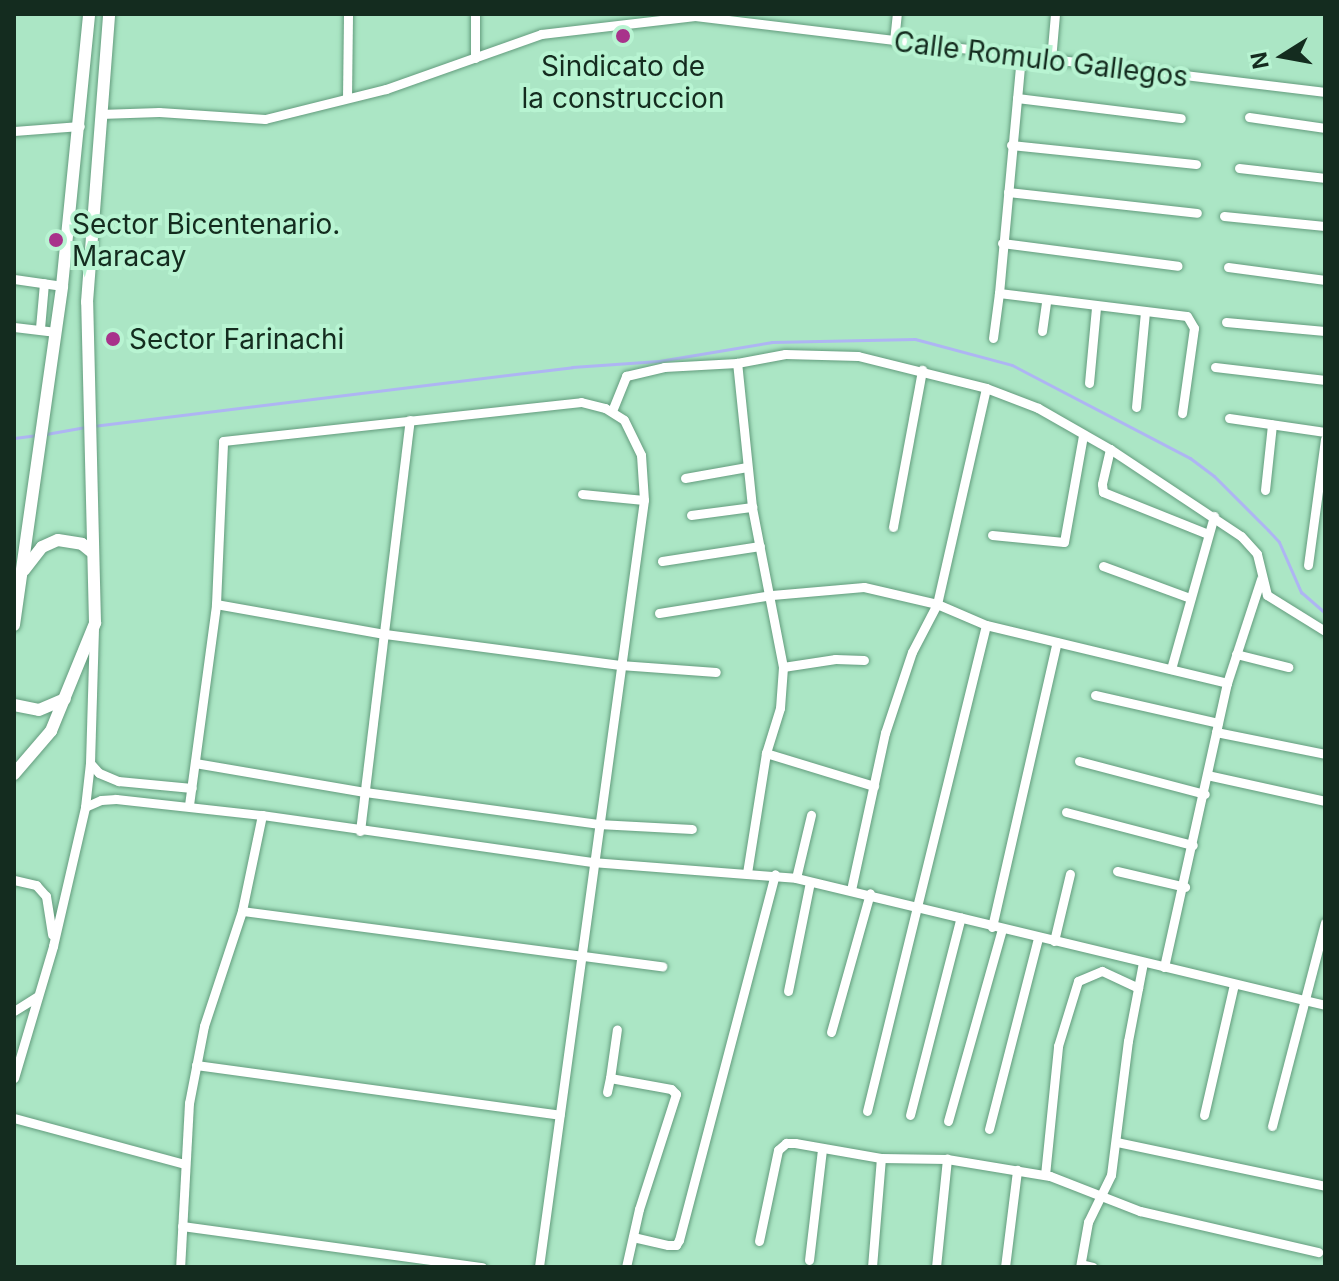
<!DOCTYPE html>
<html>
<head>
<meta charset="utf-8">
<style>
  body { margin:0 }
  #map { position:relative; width:1339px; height:1281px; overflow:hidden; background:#abe6c5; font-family:Inter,sans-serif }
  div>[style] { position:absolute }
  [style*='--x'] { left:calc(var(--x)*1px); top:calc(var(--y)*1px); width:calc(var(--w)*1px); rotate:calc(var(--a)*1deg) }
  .stream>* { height:3px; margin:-1.5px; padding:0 1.5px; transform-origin:1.5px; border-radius:1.5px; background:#aeb5f3 }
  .roads { filter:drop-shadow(0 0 2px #639c7d) drop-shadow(0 0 2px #639c7d) }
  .minor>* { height:9px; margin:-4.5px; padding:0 4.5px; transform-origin:4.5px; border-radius:4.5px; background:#fff }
  .major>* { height:12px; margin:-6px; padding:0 6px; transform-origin:6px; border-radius:6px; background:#fff }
  .dots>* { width:22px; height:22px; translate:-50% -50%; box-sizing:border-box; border:4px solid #b8f4d2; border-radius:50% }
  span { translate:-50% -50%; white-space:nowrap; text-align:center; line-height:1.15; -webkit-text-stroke:8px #b8f4d2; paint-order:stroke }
  .street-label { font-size:28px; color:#142c1f }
  .poi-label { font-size:28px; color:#142c1f }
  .left { translate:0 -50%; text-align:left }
  .frame { position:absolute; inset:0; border:16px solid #142c1f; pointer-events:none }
  .north { position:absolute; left:1243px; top:16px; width:80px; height:80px; -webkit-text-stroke:6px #b8f4d2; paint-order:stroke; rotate:259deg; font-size:22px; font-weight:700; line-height:32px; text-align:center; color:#142c1f }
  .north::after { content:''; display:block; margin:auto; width:28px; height:36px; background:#142c1f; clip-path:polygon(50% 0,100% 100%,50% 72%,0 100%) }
</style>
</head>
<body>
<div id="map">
  <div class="stream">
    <i style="--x:93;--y:426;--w:483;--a:-7"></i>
    <i style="--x:572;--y:367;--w:87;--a:-3.9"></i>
    <i style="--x:659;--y:361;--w:115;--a:-9.5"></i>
    <i style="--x:772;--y:342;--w:143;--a:-1.2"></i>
    <i style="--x:915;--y:339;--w:100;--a:15"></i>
    <i style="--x:1012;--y:365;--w:201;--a:27.6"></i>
    <i style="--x:1190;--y:458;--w:30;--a:37"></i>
    <i style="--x:1214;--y:476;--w:76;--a:45"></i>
    <i style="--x:1268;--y:530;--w:16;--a:47"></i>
    <i style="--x:1279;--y:542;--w:55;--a:66.3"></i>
    <i style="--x:1301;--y:592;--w:32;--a:41"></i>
    <i style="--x:46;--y:434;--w:40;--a:-10"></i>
    <i style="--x:14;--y:438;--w:24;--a:-7"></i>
  </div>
  <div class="roads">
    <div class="minor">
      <i style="--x:894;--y:41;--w:27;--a:-84"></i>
      <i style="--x:1021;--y:56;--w:238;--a:95.3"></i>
      <i style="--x:999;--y:293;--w:189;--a:7"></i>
      <i style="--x:1187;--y:316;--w:14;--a:60"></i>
      <i style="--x:1194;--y:328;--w:86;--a:98"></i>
      <i style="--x:475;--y:58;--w:44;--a:-90"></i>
      <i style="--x:1051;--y:60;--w:46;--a:-85"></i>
      <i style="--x:347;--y:98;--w:84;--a:-89.3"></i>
      <i style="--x:1017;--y:98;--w:165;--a:7"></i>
      <i style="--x:100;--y:114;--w:59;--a:-1.9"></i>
      <i style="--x:159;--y:112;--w:106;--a:3.8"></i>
      <i style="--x:265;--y:119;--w:125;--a:-13.9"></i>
      <i style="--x:386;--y:89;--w:164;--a:-19.5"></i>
      <i style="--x:541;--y:34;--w:155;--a:-6.7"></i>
      <i style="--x:695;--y:16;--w:635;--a:6.88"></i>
      <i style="--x:1249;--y:117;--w:77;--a:8.2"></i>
      <i style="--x:14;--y:131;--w:66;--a:-4.3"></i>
      <i style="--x:1011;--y:145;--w:186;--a:5.9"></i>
      <i style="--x:1239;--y:168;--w:87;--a:6.6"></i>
      <i style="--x:1008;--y:192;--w:190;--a:6.3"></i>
      <i style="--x:1224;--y:216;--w:101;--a:5.7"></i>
      <i style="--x:1002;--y:243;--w:177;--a:7.4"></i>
      <i style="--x:1228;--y:267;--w:98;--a:7.6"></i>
      <i style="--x:14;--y:279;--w:49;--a:8.3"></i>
      <i style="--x:1226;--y:322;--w:99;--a:5.2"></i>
      <i style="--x:14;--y:327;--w:42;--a:6.8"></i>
      <i style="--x:40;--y:328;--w:45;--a:-84.9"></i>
      <i style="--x:1042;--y:331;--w:30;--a:-82"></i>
      <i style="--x:993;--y:338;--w:45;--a:-82.4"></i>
      <i style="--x:1215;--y:367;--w:111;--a:6.7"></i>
      <i style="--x:1089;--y:383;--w:76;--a:-84.7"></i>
      <i style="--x:1136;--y:407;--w:95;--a:-84.6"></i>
      <i style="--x:612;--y:411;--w:38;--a:-68"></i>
      <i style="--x:626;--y:376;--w:39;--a:-13"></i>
      <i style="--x:664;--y:367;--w:73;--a:-3.1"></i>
      <i style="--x:1229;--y:418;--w:97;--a:8.3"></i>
      <i style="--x:1110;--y:449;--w:36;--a:103"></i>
      <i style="--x:1102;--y:484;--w:8;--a:83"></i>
      <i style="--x:1103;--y:492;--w:113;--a:21.8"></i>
      <i style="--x:685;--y:478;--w:63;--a:-10.1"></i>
      <i style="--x:1265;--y:490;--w:66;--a:-83.9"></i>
      <i style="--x:582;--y:494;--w:62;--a:5.5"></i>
      <i style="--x:691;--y:515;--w:62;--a:-7.5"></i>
      <i style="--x:893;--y:527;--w:160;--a:-79.5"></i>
      <i style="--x:992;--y:535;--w:72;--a:5.6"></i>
      <i style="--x:1064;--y:542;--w:109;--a:-79.9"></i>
      <i style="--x:662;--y:561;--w:99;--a:-8.7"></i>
      <i style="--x:1308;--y:565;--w:127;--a:-82.3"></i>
      <i style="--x:1103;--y:566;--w:93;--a:20.2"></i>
      <i style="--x:216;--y:604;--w:172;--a:10.1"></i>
      <i style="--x:385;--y:634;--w:237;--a:7.5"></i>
      <i style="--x:620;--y:665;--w:96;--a:4.2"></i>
      <i style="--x:659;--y:613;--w:114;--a:-9.1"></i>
      <i style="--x:772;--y:595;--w:92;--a:-5"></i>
      <i style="--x:864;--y:587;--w:75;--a:13.1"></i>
      <i style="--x:937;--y:604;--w:53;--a:23.2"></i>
      <i style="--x:986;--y:625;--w:248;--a:13.5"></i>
      <i style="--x:1236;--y:654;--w:54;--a:14"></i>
      <i style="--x:783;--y:667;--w:53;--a:-8.7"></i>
      <i style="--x:835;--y:659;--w:29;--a:2"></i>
      <i style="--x:1171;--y:669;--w:159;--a:-74.3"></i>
      <i style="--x:1095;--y:695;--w:126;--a:12.8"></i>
      <i style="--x:1216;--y:732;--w:111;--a:11.4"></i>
      <i style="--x:766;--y:753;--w:113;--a:17"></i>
      <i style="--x:1079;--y:761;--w:130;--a:14.7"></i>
      <i style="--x:90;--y:763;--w:13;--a:48"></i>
      <i style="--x:99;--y:773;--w:21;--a:23"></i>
      <i style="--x:118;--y:781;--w:74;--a:5.4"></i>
      <i style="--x:195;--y:763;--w:172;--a:9.7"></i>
      <i style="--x:365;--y:792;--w:235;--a:7.8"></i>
      <i style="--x:598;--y:824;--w:94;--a:3"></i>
      <i style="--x:1207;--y:775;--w:121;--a:12.4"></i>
      <i style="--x:189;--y:805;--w:203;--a:-82.3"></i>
      <i style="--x:216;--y:604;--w:163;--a:-87.5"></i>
      <i style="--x:223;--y:441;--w:360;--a:-6.2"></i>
      <i style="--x:581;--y:402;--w:25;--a:14"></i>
      <i style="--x:605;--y:408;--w:22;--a:32"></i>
      <i style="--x:624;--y:420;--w:39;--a:64"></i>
      <i style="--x:641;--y:455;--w:45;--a:86.2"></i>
      <i style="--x:644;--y:500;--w:774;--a:97.8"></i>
      <i style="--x:85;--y:807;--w:17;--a:-24"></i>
      <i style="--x:101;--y:800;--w:15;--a:-4"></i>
      <i style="--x:116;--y:799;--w:147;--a:6.3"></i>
      <i style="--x:262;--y:815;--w:98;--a:101.8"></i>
      <i style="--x:242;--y:911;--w:121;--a:108.3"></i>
      <i style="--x:204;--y:1026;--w:78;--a:101"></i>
      <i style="--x:189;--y:1103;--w:164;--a:93.1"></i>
      <i style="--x:1066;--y:812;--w:131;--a:14.6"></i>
      <i style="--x:262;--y:815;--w:334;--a:8.1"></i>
      <i style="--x:593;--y:862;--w:204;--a:4.5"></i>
      <i style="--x:796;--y:878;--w:544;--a:13.5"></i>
      <i style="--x:360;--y:831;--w:414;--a:-83.1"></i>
      <i style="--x:1117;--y:871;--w:70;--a:13.2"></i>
      <i style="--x:747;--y:873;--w:121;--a:-81"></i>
      <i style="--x:766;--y:753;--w:47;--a:-72.7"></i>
      <i style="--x:780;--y:708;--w:41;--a:-85.8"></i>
      <i style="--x:783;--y:667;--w:163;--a:-101"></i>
      <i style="--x:752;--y:507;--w:145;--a:-95.9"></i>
      <i style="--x:737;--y:363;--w:49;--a:-10.6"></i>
      <i style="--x:785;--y:354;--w:73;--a:1.6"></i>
      <i style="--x:858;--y:356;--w:132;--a:14"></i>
      <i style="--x:986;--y:388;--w:56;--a:21"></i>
      <i style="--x:1038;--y:408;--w:83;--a:29.7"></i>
      <i style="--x:1110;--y:449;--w:157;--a:33.6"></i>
      <i style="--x:1241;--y:536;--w:24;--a:48"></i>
      <i style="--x:1257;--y:554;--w:42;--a:76.3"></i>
      <i style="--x:1267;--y:595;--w:68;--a:31.8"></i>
      <i style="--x:796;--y:878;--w:65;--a:-76.6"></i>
      <i style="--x:14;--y:880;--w:23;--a:13"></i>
      <i style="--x:36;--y:885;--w:15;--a:48"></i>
      <i style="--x:46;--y:896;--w:39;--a:81"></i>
      <i style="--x:851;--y:890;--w:161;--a:-77.8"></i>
      <i style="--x:885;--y:733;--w:85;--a:-71.6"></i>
      <i style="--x:912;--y:652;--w:54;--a:-62.5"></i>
      <i style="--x:937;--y:604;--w:221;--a:-77.2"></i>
      <i style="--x:242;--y:911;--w:424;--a:7.5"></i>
      <i style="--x:992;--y:927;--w:292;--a:-77.2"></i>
      <i style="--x:1054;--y:941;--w:69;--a:-76.6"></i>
      <i style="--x:1164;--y:967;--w:291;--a:-77.5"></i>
      <i style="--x:1227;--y:683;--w:109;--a:-71.9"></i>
      <i style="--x:788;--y:991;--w:111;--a:-78.6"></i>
      <i style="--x:14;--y:1011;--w:28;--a:-32"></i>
      <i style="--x:831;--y:1032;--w:144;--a:-74.3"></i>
      <i style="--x:196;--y:1065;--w:367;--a:7.8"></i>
      <i style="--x:14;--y:1078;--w:138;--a:-73.5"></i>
      <i style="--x:53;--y:946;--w:143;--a:-77"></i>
      <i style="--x:85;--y:807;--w:44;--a:-83.5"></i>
      <i style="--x:90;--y:763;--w:133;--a:-88.3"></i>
      <i style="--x:610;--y:1078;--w:49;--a:-81.9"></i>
      <i style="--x:607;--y:1092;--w:14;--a:-78"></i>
      <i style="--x:610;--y:1078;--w:62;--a:10.2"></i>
      <i style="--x:671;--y:1089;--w:7;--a:45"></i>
      <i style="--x:676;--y:1094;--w:121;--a:107.8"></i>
      <i style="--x:639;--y:1209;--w:59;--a:102.6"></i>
      <i style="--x:867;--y:1111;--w:500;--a:-76.24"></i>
      <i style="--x:910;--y:1115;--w:204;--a:-75.6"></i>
      <i style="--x:1204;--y:1115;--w:134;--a:-77.1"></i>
      <i style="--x:14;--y:1118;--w:176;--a:15.1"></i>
      <i style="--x:948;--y:1121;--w:199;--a:-74.3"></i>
      <i style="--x:1272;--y:1126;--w:210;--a:-75.4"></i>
      <i style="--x:989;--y:1129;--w:197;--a:-75.6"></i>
      <i style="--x:1117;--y:1142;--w:213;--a:11.9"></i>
      <i style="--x:1045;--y:1175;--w:130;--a:-84.2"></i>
      <i style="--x:1058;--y:1046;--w:68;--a:-72.9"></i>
      <i style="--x:1078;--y:981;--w:26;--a:-23"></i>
      <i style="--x:1102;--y:971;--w:40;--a:25"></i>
      <i style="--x:182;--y:1226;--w:303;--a:7.8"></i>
      <i style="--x:633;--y:1237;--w:36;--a:13"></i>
      <i style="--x:668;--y:1245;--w:8;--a:0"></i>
      <i style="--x:676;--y:1245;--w:6;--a:-59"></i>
      <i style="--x:679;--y:1240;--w:378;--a:-75.3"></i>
      <i style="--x:759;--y:1241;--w:93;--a:-78.2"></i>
      <i style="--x:778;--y:1150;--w:11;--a:-41"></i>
      <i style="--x:786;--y:1143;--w:9;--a:0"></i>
      <i style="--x:795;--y:1143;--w:87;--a:9.9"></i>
      <i style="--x:881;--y:1158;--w:66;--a:0.9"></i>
      <i style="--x:947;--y:1159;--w:104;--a:9.4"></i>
      <i style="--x:1050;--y:1176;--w:97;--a:21.3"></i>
      <i style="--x:1140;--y:1211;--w:183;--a:13"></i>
      <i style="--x:809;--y:1260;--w:111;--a:-83.3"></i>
      <i style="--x:1081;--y:1264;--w:12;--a:14"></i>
      <i style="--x:872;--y:1267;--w:109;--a:-85.3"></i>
      <i style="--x:936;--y:1267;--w:109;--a:-84.2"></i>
      <i style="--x:1005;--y:1267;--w:98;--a:-82.9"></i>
      <i style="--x:1080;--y:1267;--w:46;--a:-79.9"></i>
      <i style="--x:1088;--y:1222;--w:52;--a:-63.9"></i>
      <i style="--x:1111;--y:1175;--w:135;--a:-82.8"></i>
      <i style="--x:1128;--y:1041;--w:80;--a:-79.2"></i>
    </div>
    <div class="major">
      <i style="--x:24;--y:570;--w:29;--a:-52"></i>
      <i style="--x:42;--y:547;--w:17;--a:-24"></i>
      <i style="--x:58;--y:540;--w:24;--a:9"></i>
      <i style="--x:82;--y:544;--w:14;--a:39"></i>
      <i style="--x:14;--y:625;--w:342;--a:-81.9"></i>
      <i style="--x:62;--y:286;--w:273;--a:-84.3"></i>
      <i style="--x:14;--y:705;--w:25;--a:11"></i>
      <i style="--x:39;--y:710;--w:28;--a:-23"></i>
      <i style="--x:14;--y:774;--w:57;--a:-49.3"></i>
      <i style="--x:51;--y:731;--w:117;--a:-67.8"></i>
      <i style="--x:95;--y:623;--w:321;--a:-91.4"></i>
      <i style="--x:87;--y:302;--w:289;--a:-85.6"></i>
    </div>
  </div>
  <div class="dots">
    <i style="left:623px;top:36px;background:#a8338b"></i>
    <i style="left:56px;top:240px;background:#a8338b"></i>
    <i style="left:113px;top:339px;background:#a8338b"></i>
  </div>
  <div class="street-label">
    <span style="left:1041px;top:59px;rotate:7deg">Calle Romulo Gallegos</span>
  </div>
  <div class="poi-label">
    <span style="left:623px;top:82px">Sindicato de<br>la construccion</span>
    <span class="left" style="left:72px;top:240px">Sector Bicentenario.<br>Maracay</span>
    <span class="left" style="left:129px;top:339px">Sector Farinachi</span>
  </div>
  <div class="frame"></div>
  <div class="north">N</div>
</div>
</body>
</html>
